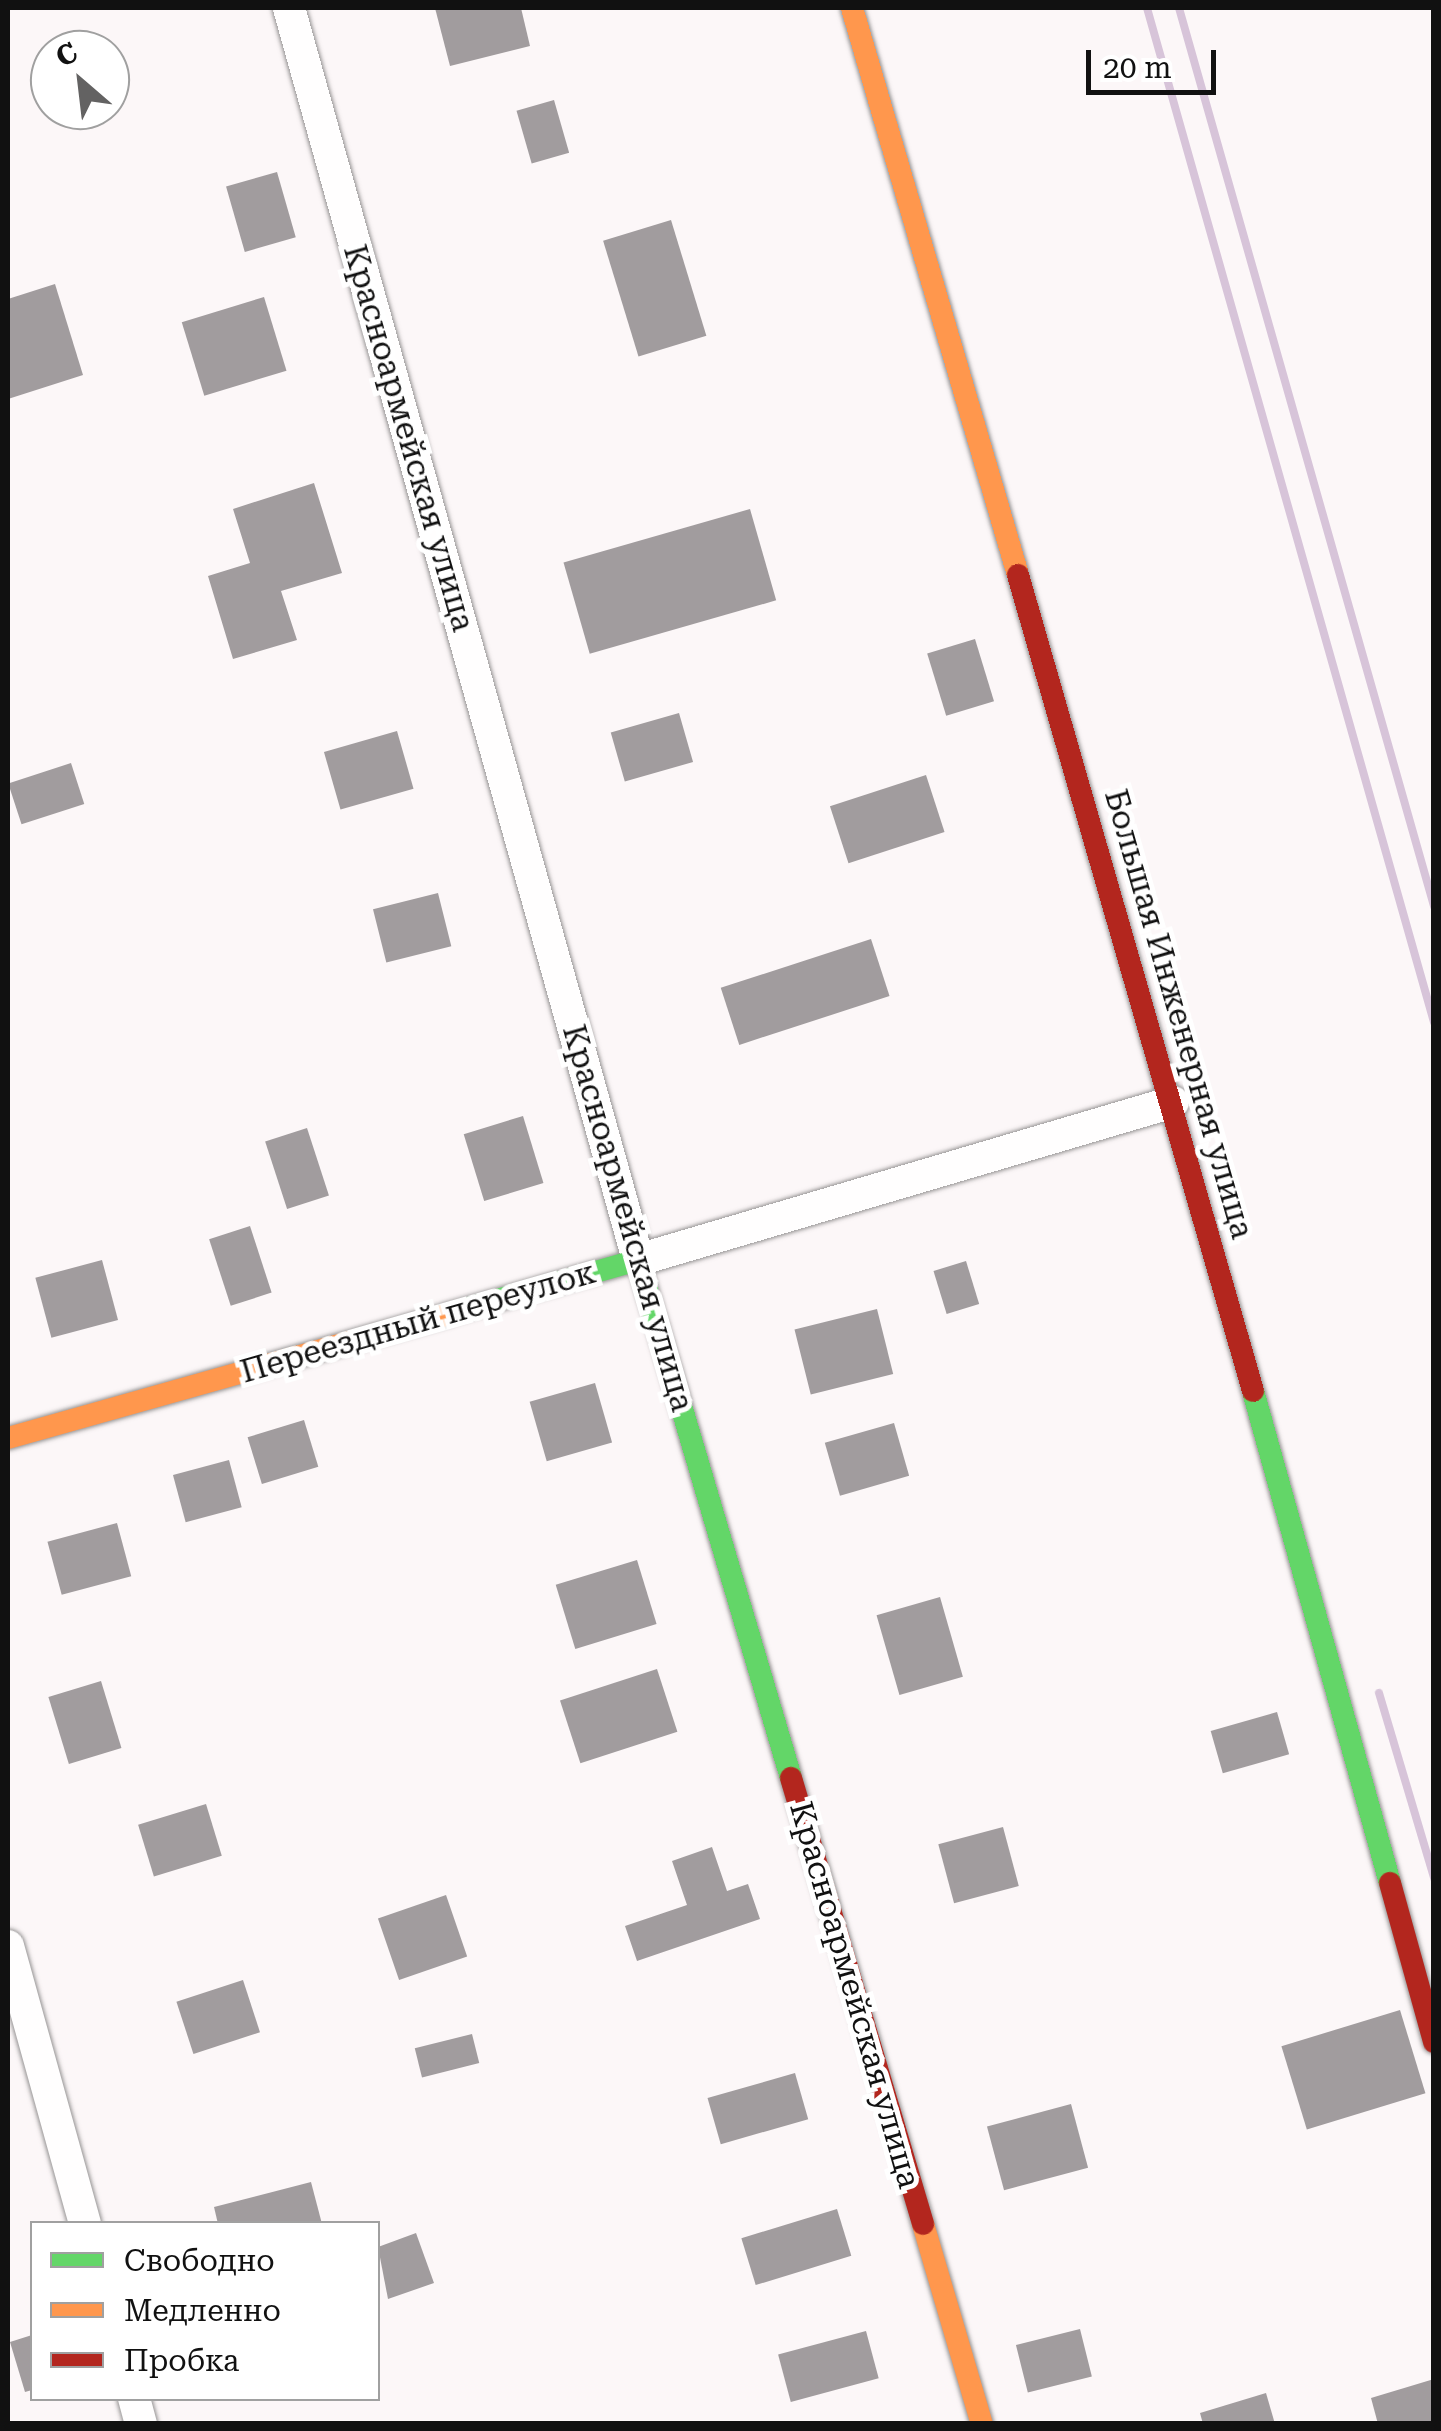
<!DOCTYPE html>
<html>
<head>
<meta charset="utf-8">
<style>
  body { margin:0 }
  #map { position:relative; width:1441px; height:2431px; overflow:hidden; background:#fcf7f8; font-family:"Roboto Serif",serif }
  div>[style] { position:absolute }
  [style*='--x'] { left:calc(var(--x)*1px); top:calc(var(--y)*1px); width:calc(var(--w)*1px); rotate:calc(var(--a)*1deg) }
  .building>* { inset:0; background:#a19c9e; transform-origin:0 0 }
  .roads { filter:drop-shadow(0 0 2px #979595) drop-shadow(0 0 2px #979595) }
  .street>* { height:32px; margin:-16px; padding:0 16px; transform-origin:16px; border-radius:16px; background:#fffefe }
  .fast>* { height:22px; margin:-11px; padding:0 11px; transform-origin:11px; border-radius:11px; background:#63d668 }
  .slow>* { height:22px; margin:-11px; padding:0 11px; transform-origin:11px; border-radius:11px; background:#ff974d }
  .jam>* { height:22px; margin:-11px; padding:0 11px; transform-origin:11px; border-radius:11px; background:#b3261e }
  .rail>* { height:8px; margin:-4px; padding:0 4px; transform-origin:4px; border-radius:4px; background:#d7c4d9 }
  span { translate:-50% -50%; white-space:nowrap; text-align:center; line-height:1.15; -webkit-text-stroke:10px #fff; paint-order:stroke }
  .street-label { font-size:32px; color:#111 }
  .frame { position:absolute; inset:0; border:10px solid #111; pointer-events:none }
  .legend { position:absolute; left:30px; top:2221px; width:350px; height:180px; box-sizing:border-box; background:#fff; border:2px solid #a0a0a0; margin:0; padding:12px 18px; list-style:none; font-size:30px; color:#111 }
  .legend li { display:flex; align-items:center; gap:20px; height:50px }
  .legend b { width:50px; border:2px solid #a0a0a0 }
  .north { position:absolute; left:30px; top:30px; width:100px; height:100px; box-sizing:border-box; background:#fff; border:2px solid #a0a0a0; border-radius:50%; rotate:332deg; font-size:28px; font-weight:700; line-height:40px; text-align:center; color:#111 }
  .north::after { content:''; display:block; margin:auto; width:35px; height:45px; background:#636262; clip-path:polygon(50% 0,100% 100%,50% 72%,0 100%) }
  .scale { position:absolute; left:1086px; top:50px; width:130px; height:45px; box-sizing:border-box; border:5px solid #111; border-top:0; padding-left:12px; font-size:30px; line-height:35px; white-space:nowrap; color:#111; -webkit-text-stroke:8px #fff; paint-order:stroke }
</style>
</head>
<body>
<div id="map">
  <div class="building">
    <i style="clip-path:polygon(435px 8px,521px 8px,530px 46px,450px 66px)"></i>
    <i style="left:554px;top:100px;width:55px;height:39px;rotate:74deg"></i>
    <i style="left:277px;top:172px;width:68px;height:53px;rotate:74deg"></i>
    <i style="left:671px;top:220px;width:121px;height:71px;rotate:73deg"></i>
    <i style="clip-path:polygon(55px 284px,83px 375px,8px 399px,8px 299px)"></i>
    <i style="left:264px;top:297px;width:77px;height:86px;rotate:73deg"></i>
    <i style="clip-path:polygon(314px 483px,342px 573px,281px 591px,297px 640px,233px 659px,208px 576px,250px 563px,233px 509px)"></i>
    <i style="left:750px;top:509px;width:95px;height:194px;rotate:74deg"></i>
    <i style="left:975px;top:639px;width:65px;height:50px;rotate:73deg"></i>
    <i style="left:679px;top:713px;width:51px;height:71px;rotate:74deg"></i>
    <i style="left:397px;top:731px;width:60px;height:76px;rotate:74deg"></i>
    <i style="left:71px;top:763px;width:43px;height:66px;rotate:72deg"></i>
    <i style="left:926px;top:775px;width:60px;height:101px;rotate:72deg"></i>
    <i style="left:438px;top:893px;width:55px;height:67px;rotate:76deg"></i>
    <i style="left:871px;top:939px;width:60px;height:158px;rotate:72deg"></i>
    <i style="left:523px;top:1116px;width:70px;height:62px;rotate:73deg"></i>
    <i style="left:307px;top:1128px;width:71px;height:44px;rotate:72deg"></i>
    <i style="left:250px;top:1226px;width:70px;height:43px;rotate:72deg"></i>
    <i style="left:102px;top:1260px;width:62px;height:69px;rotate:75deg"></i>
    <i style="left:966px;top:1261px;width:45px;height:34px;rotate:73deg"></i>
    <i style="left:877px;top:1309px;width:67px;height:85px;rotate:76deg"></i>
    <i style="left:595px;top:1383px;width:62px;height:68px;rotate:74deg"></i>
    <i style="left:304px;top:1420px;width:49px;height:59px;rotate:73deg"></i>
    <i style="left:894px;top:1423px;width:55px;height:72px;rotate:74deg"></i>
    <i style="left:229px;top:1460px;width:49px;height:58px;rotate:75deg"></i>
    <i style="left:117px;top:1523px;width:55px;height:72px;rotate:75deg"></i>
    <i style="left:637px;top:1560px;width:67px;height:85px;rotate:73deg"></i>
    <i style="left:940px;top:1597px;width:83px;height:66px;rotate:74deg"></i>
    <i style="left:657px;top:1669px;width:66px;height:102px;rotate:72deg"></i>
    <i style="left:101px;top:1681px;width:70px;height:55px;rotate:73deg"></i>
    <i style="left:1277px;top:1712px;width:44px;height:69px;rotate:74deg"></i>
    <i style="left:206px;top:1804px;width:54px;height:71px;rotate:73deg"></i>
    <i style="left:1003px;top:1827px;width:61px;height:67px;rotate:75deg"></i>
    <i style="clip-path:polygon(712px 1847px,727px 1891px,748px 1884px,760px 1919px,637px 1961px,625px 1926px,687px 1905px,672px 1861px)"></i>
    <i style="left:446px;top:1895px;width:65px;height:72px;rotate:71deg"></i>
    <i style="left:243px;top:1980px;width:55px;height:70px;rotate:72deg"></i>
    <i style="left:1400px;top:2010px;width:87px;height:124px;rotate:73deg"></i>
    <i style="left:472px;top:2034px;width:30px;height:59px;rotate:76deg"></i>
    <i style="left:795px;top:2073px;width:48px;height:91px;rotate:74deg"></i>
    <i style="left:1071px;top:2104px;width:66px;height:87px;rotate:75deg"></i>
    <i style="clip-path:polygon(311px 2182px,322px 2224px,218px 2224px,214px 2207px)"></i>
    <i style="left:837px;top:2209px;width:49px;height:100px;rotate:73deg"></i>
    <i style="clip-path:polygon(416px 2233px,434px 2283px,388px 2299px,378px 2247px)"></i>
    <i style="left:1080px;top:2329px;width:49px;height:66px;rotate:76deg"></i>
    <i style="left:866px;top:2331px;width:49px;height:91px;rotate:75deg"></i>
    <i style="clip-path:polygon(32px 2335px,32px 2390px,25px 2392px,10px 2342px)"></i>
    <i style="clip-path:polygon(1434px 2379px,1434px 2424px,1378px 2424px,1371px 2398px)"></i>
    <i style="clip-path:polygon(1266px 2393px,1275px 2424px,1203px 2424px,1200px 2413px)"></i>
  </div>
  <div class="roads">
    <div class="street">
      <i style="--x:289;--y:8;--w:1300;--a:74.42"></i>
      <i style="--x:638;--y:1260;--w:558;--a:-16.45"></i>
      <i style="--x:8;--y:1946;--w:288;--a:74.5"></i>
      <i style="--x:134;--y:2398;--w:27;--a:75"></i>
    </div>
    <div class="fast">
      <i style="--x:448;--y:1314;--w:198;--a:-15.9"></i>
      <i style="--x:638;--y:1260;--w:540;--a:73.54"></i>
      <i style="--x:1253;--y:1391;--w:511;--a:74.44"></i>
    </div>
    <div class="slow">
      <i style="--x:852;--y:8;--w:591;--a:73.68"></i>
      <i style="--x:8;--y:1438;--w:457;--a:-15.7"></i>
      <i style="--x:923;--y:2224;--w:209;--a:73.6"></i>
    </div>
    <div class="jam">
      <i style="--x:1018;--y:575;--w:849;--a:73.93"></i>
      <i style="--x:791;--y:1778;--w:465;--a:73.5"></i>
      <i style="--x:1390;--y:1883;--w:165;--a:74.5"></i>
    </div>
  </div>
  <div class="rail">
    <i style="--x:1147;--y:8;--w:1054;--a:74.2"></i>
    <i style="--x:1179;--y:8;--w:934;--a:74.15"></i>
    <i style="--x:1379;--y:1693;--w:193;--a:73.4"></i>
  </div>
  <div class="street-label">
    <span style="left:409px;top:438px;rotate:74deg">Красноармейская улица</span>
    <span style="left:1179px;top:1014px;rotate:74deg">Большая Инженерная улица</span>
    <span style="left:628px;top:1218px;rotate:74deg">Красноармейская улица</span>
    <span style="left:418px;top:1322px;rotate:-16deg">Переездный переулок</span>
    <span style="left:855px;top:1995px;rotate:74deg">Красноармейская улица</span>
  </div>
  <div class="frame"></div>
  <ul class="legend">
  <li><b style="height:12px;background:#63d668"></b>Свободно</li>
  <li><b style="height:12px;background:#ff974d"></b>Медленно</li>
  <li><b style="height:12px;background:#b3261e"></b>Пробка</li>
  </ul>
  <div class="north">С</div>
  <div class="scale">20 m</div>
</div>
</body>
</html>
